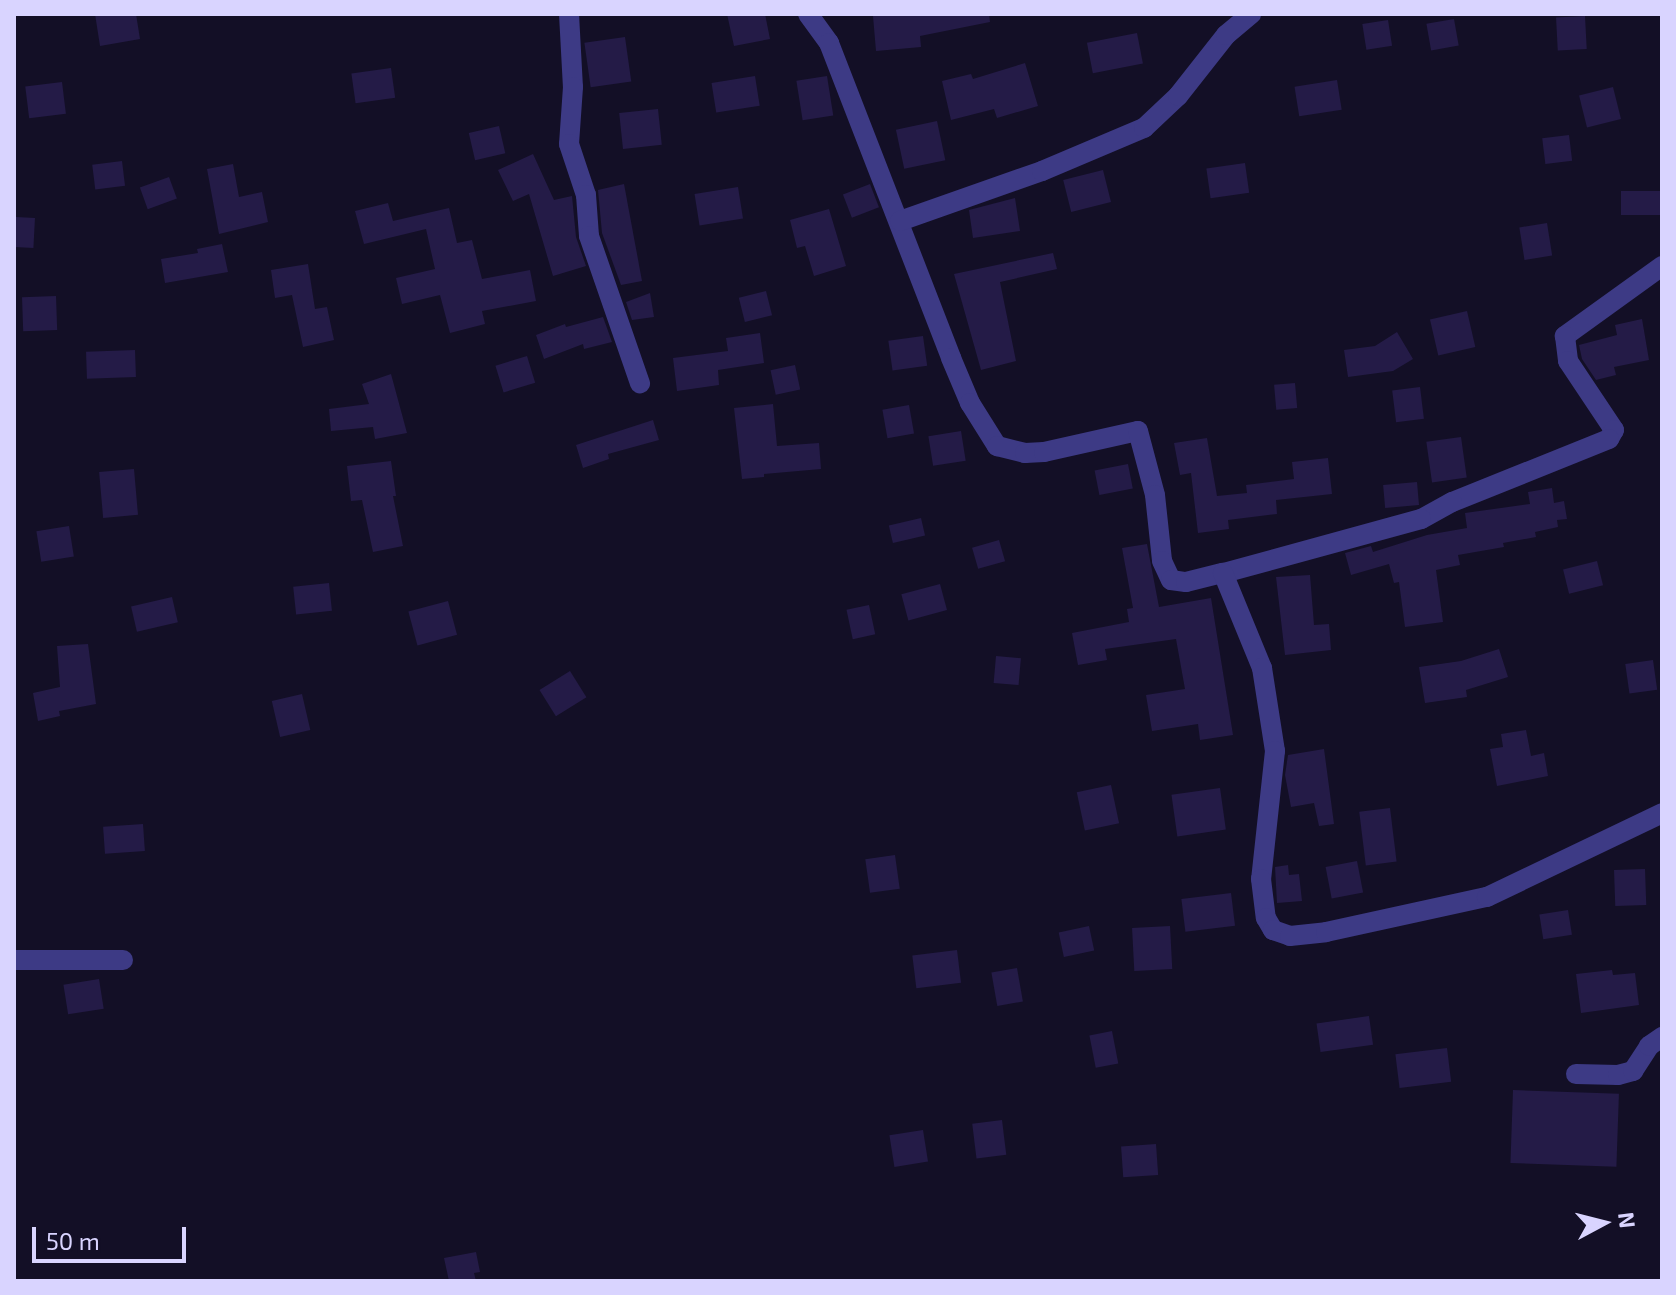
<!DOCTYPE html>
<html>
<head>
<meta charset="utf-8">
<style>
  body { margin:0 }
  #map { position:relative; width:1676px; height:1295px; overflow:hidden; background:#130f26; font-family:"Exo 2",sans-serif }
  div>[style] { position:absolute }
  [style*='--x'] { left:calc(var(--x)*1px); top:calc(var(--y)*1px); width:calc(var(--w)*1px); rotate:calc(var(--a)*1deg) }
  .building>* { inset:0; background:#241b47; transform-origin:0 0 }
  .minor>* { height:20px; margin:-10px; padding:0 10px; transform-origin:10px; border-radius:10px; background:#3d3a85 }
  span { translate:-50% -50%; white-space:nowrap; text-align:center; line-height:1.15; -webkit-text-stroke:6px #130f26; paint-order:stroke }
  .frame { position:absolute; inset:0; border:16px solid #d9d4ff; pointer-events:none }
  .north { position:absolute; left:1564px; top:1183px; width:80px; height:80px; -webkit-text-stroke:6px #130f26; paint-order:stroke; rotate:83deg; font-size:22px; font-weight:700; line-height:32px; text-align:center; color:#d9d4ff }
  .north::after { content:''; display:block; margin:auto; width:28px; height:36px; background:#d9d4ff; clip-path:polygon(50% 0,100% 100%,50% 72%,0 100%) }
  .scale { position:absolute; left:32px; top:1227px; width:154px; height:36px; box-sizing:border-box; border:4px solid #d9d4ff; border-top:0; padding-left:10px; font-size:24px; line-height:28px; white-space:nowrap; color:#d9d4ff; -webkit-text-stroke:6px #130f26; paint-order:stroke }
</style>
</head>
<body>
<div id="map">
  <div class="building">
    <i style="clip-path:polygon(95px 14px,136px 14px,140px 39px,100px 46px)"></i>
    <i style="clip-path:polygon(727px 14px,765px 14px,770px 39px,734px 46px)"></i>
    <i style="clip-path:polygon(901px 14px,989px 14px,990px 22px,920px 36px,921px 47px,876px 51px,873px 16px)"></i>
    <i style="left:1585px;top:16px;width:33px;height:29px;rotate:87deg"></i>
    <i style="left:1454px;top:19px;width:27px;height:28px;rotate:80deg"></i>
    <i style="left:1388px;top:20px;width:26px;height:26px;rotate:81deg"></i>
    <i style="left:1137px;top:33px;width:31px;height:51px;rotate:79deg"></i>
    <i style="left:625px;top:37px;width:45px;height:41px;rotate:82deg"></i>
    <i style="clip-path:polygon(1025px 63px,1038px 106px,997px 118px,994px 109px,951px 120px,942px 81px,971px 74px,973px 79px)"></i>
    <i style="left:391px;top:68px;width:30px;height:40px;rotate:82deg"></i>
    <i style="left:755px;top:76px;width:30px;height:44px;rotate:81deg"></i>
    <i style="left:827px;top:76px;width:40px;height:31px;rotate:81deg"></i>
    <i style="left:1337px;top:80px;width:30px;height:43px;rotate:81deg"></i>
    <i style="left:62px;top:82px;width:32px;height:37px;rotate:83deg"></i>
    <i style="left:1613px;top:87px;width:33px;height:35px;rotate:76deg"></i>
    <i style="left:658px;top:109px;width:36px;height:39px;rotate:84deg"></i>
    <i style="left:937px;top:121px;width:40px;height:42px;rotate:78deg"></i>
    <i style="left:499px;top:126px;width:28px;height:31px;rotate:77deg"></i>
    <i style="left:1569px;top:135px;width:26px;height:27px;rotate:83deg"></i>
    <i style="clip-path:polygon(533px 154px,554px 200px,572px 196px,576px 237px,586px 266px,553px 276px,529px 194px,513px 201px,498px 170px)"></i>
    <i style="left:122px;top:161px;width:25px;height:30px;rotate:83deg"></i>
    <i style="left:1245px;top:163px;width:30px;height:39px;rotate:82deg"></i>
    <i style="clip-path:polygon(233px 164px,239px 197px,262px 192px,268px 222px,219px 234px,207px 169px)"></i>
    <i style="left:1103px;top:170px;width:33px;height:41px;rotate:76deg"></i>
    <i style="left:169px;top:177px;width:23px;height:31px;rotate:70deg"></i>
    <i style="clip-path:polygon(624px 184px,642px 281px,621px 285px,602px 233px,598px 190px)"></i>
    <i style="left:870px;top:184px;width:25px;height:29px;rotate:69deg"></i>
    <i style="left:738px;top:187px;width:32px;height:44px;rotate:81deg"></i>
    <i style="left:1662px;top:191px;width:24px;height:41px;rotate:90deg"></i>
    <i style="clip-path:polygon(1015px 198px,1020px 231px,973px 238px,969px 210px)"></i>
    <i style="clip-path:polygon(388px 203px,393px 221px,449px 208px,457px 243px,472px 240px,482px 279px,530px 270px,536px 301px,482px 311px,485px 324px,450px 333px,440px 295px,402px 304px,396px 278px,435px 269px,426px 229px,364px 244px,355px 211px)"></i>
    <i style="clip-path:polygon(829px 209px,846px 266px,814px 276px,805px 246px,797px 248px,790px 220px)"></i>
    <i style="left:16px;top:217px;width:19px;height:30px;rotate:3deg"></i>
    <i style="left:1547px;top:223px;width:33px;height:28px;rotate:81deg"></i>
    <i style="clip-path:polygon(222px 244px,228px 272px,165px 283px,161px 259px,198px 253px,197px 249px)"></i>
    <i style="clip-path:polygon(1053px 253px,1057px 269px,1000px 282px,1016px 361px,981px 370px,954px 274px)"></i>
    <i style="clip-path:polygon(308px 264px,315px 309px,327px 307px,334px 340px,303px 347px,292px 295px,275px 298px,271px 270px)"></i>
    <i style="left:766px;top:291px;width:25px;height:28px;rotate:76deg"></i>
    <i style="clip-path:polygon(650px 293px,654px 317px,632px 320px,626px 302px)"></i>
    <i style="left:56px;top:296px;width:34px;height:34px;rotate:88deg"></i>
    <i style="left:1467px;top:311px;width:37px;height:38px;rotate:77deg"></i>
    <i style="clip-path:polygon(603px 317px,612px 342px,584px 349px,583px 344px,544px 359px,536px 335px,565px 324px,566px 327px)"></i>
    <i style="clip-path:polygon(1642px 319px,1649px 360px,1614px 367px,1616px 375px,1596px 380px,1582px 359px,1579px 345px,1617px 335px,1615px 325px)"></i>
    <i style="clip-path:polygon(1397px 332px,1413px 359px,1393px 371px,1348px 377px,1344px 350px,1375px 346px)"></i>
    <i style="clip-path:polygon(760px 333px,764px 363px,718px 370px,719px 385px,677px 391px,673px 358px,728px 351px,726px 338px)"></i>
    <i style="left:923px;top:336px;width:30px;height:35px;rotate:82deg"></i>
    <i style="left:135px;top:350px;width:27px;height:49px;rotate:88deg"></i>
    <i style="left:527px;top:356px;width:28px;height:33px;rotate:73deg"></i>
    <i style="left:795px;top:365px;width:25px;height:25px;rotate:78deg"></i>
    <i style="clip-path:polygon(391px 374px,407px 433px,375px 439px,373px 427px,331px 431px,329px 409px,369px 404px,362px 384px)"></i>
    <i style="left:1295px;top:383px;width:25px;height:21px;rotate:85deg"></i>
    <i style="left:1420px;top:387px;width:32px;height:28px;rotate:83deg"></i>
    <i style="clip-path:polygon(773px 404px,777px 446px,819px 443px,821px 469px,764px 474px,764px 477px,742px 479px,734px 408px)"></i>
    <i style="left:909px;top:405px;width:29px;height:27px;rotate:80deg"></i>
    <i style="clip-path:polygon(653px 420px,659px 440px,608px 454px,609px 459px,583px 468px,576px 445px)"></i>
    <i style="left:961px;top:431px;width:30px;height:33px;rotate:81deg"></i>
    <i style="left:1461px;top:437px;width:41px;height:35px;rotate:82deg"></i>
    <i style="clip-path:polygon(1207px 438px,1217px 496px,1247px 493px,1246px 485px,1294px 479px,1292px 462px,1328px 458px,1332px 494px,1276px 500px,1277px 514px,1228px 520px,1229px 529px,1198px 533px,1191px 473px,1180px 475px,1174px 443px)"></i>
    <i style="clip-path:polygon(391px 461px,396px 496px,393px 496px,403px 546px,373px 552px,362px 500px,351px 501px,347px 466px)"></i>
    <i style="left:1128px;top:464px;width:25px;height:34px;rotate:79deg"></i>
    <i style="left:134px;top:469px;width:46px;height:35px;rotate:85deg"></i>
    <i style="left:1417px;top:482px;width:23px;height:34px;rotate:85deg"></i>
    <i style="clip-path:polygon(1552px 488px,1554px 503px,1564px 501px,1567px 519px,1557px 520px,1558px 527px,1535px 532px,1536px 537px,1503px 543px,1504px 547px,1458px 555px,1460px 565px,1436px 570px,1443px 622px,1405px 627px,1399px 582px,1394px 583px,1389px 564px,1351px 575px,1345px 553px,1371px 546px,1373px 552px,1427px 535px,1467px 528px,1465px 513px,1530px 504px,1528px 492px)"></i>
    <i style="left:921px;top:518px;width:18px;height:33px;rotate:77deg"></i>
    <i style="left:69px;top:526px;width:31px;height:33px;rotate:81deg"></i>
    <i style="left:999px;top:540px;width:22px;height:28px;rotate:74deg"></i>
    <i style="clip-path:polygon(1147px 544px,1159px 607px,1211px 598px,1233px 735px,1200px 740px,1198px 724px,1152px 731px,1146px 695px,1185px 689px,1176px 639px,1105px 649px,1107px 660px,1078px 665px,1072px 633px,1129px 622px,1127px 609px,1133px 608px,1122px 548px)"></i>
    <i style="left:1597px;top:561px;width:25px;height:35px;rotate:76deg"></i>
    <i style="clip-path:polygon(1310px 575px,1314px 625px,1329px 624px,1331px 650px,1285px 655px,1276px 577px)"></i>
    <i style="left:329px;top:583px;width:28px;height:36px;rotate:84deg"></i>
    <i style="left:940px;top:584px;width:27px;height:40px;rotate:75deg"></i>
    <i style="left:172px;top:597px;width:26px;height:42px;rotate:77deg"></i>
    <i style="left:448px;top:601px;width:35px;height:41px;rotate:75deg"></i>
    <i style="left:869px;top:605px;width:30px;height:23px;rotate:78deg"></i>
    <i style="clip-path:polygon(88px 644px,96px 704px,59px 711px,60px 716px,38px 721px,33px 693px,60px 687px,57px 646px)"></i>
    <i style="clip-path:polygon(1499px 649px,1508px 677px,1466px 690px,1467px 697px,1425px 703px,1419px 667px,1461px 661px)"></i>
    <i style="left:996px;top:656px;width:25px;height:27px;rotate:5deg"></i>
    <i style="left:1653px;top:660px;width:30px;height:28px;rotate:82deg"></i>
    <i style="left:570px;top:671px;width:31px;height:36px;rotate:58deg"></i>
    <i style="left:302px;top:694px;width:37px;height:31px;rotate:77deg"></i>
    <i style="clip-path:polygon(1526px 730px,1531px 756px,1544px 753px,1548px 776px,1497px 786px,1490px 749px,1503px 747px,1501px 734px)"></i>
    <i style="clip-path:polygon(1324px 749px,1334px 824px,1319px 826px,1314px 803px,1291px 807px,1285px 775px,1288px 755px)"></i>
    <i style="left:1111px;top:785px;width:39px;height:35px;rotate:78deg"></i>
    <i style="left:1220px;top:788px;width:42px;height:49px;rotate:82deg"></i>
    <i style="left:1390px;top:808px;width:54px;height:31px;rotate:83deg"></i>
    <i style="left:143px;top:824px;width:27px;height:40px;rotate:86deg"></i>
    <i style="left:895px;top:855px;width:34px;height:30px;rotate:82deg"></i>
    <i style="left:1357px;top:861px;width:32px;height:32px;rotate:79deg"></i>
    <i style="clip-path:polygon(1288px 865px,1289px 875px,1299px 874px,1302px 901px,1277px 903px,1275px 867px)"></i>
    <i style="left:1645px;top:869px;width:36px;height:31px;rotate:88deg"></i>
    <i style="left:1231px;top:893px;width:33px;height:50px;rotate:83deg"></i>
    <i style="left:1568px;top:910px;width:25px;height:29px;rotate:81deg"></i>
    <i style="left:1089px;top:926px;width:25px;height:31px;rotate:78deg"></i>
    <i style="left:1170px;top:926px;width:43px;height:38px;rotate:87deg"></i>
    <i style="left:957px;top:950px;width:33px;height:45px;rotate:83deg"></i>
    <i style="left:1017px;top:968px;width:34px;height:26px;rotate:80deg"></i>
    <i style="clip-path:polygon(1612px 970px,1613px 975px,1635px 973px,1639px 1005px,1581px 1013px,1576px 974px)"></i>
    <i style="left:99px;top:979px;width:30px;height:36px;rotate:81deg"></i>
    <i style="left:1369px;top:1016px;width:29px;height:53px;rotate:82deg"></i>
    <i style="left:1112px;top:1031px;width:33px;height:23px;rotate:79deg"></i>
    <i style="left:1447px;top:1048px;width:34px;height:52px;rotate:83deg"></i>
    <i style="left:1513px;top:1090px;width:106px;height:73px;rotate:2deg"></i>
    <i style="left:1002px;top:1120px;width:35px;height:30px;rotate:83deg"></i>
    <i style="left:923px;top:1130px;width:32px;height:34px;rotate:81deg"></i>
    <i style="left:1156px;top:1144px;width:31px;height:35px;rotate:86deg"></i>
    <i style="clip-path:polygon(476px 1252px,480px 1272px,474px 1273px,476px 1281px,449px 1281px,444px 1258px)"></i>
  </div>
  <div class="minor">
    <i style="--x:569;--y:14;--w:73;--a:86.9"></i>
    <i style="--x:573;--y:87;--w:57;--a:94"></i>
    <i style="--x:569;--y:144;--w:54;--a:71.6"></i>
    <i style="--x:586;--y:195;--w:41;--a:85.8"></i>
    <i style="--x:589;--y:236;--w:156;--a:70.9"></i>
    <i style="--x:808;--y:14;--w:36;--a:54"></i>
    <i style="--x:829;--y:43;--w:338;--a:68.8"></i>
    <i style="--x:951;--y:358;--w:49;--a:67.1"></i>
    <i style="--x:970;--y:403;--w:51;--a:57.9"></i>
    <i style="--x:997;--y:446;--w:29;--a:14"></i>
    <i style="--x:1025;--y:453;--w:19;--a:-3"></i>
    <i style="--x:1044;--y:452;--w:96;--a:-12.6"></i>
    <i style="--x:1138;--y:431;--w:66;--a:75.1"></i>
    <i style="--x:1155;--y:495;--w:66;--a:83.9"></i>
    <i style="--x:1162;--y:561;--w:21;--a:65"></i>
    <i style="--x:1171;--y:580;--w:15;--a:8"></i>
    <i style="--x:1186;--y:582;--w:38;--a:-14"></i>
    <i style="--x:900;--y:221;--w:151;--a:-19.4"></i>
    <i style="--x:1042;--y:171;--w:111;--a:-22.9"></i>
    <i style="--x:1144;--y:128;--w:47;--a:-43.3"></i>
    <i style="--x:1178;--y:96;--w:78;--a:-51.8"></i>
    <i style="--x:1226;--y:35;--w:33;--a:-40"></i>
    <i style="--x:1662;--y:266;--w:120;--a:144.2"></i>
    <i style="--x:1565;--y:336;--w:25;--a:83"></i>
    <i style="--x:1568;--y:361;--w:83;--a:56.3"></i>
    <i style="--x:1614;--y:430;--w:10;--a:119"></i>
    <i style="--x:1609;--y:439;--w:169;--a:158.1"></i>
    <i style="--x:1452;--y:502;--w:35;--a:151"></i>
    <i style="--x:1421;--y:519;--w:205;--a:164.7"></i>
    <i style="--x:1223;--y:573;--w:103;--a:67.7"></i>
    <i style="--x:1262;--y:668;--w:84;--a:81.1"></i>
    <i style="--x:1275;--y:751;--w:129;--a:96.2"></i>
    <i style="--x:1261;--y:879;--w:39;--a:83"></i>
    <i style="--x:1266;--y:918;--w:14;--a:60"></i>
    <i style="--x:1273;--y:930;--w:18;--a:19"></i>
    <i style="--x:1290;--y:936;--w:36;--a:-6"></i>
    <i style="--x:1326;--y:932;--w:165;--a:-12.3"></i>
    <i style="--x:1487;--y:897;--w:194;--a:-25.6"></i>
    <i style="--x:14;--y:960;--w:109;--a:0"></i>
    <i style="--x:1576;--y:1074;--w:42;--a:1.4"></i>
    <i style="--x:1618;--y:1075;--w:16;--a:-15"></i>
    <i style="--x:1633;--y:1071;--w:30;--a:-57"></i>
    <i style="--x:1649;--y:1046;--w:16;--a:-35"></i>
  </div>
  <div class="frame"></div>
  <div class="north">N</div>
  <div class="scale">50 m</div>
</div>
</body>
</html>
